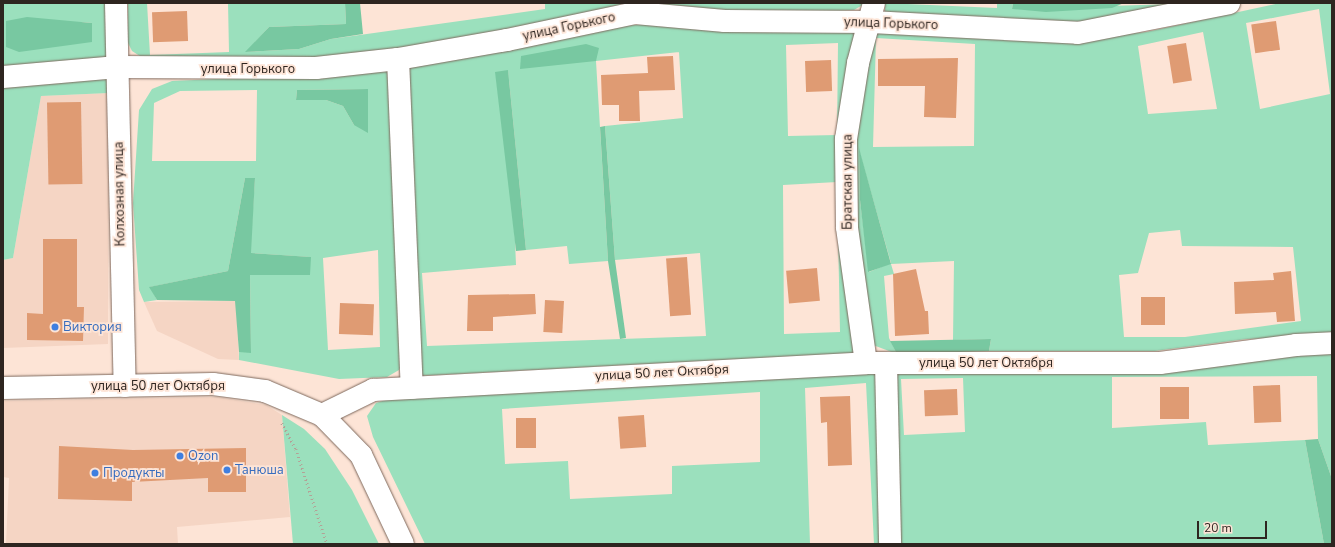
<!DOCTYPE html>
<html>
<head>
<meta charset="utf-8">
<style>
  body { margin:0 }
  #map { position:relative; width:1335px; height:547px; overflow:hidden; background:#fde4d6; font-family:"Nunito Sans",sans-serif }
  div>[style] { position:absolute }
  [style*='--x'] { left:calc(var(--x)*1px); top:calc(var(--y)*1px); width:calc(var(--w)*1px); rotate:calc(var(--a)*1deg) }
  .built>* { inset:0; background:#f5d5c4 }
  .green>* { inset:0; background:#9be0bd }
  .forest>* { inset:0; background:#78c8a1 }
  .building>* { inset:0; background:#df9b73; transform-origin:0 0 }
  .path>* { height:2.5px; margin-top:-1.25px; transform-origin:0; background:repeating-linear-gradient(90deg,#b4a196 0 1px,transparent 0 4px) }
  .roads { filter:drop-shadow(0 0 1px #7e695d) drop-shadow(0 0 1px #7e695d) }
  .street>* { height:22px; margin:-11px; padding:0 11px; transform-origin:11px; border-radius:11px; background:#fff }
  .secondary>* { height:22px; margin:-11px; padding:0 11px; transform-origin:11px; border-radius:11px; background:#fff }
  .dots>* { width:11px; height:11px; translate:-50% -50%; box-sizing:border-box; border:2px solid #fde4d6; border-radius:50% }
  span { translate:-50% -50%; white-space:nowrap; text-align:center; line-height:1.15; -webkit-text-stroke:3.5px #fde4d6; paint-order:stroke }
  .street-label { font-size:13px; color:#2e2520 }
  .shop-label { font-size:13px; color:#366cbe }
  .left { translate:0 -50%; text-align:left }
  .frame { position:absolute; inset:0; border:4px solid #2e2520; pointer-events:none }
  .scale { position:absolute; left:1197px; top:521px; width:70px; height:18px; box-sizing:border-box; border:2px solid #2e2520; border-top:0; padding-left:5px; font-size:12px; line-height:14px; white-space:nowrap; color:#2e2520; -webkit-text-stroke:3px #fde4d6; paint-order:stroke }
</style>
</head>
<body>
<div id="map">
  <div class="built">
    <i style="clip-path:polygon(109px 93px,108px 344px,3px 348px,3px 260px,13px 258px,41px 96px)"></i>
    <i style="clip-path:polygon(236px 301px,239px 360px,218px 359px,157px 331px,144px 302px)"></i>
    <i style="clip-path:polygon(217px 397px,266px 405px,282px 415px,290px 517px,177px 527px,178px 544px,6px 544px,9px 478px,3px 477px,3px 401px)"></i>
  </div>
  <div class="green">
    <i style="clip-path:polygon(evenodd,3px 3px,105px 3px,107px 59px,3px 71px,3px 3px,81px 22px,92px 23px,92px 42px,81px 22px)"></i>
    <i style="clip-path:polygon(128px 3px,147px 3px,150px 55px,229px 52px,228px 3px,345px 3px,346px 24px,269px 27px,246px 52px,299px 49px,331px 39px,545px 9px,545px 3px,622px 3px,616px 9px,534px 28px,342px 57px,143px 58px,132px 51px,128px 43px)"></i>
    <i style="clip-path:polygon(647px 3px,866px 3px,854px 10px,740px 17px)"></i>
    <i style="clip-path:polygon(885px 3px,997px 8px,997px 3px,1013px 3px,1012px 9px,1204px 3px,1083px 27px,885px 14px)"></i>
    <i style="clip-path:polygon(evenodd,1280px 3px,1332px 3px,1332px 336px,1247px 339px,1155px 351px,989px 351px,991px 339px,953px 340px,954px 261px,891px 264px,894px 274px,884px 276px,889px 338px,897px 354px,873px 345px,852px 223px,852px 135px,873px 27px,1056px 41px,1146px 32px,1280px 3px,1319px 9px,1330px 94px,1260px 109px,1246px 23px,1319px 9px,1280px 3px,1203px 32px,1217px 109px,1148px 114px,1138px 46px,1203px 32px,1280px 3px,876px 38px,975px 44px,974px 146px,873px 147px,876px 38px,1280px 3px,859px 150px,891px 263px,869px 272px,860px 200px,859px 150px,1280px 3px,1180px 230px,1182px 246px,1293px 247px,1301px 321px,1185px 337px,1124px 337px,1119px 275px,1138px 273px,1149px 233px,1180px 230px)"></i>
    <i style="clip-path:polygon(evenodd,645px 24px,858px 28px,851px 63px,858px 353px,417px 376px,402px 66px,591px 29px,645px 24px,838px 43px,837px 135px,788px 136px,786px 45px,838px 43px,645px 24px,679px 52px,683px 118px,605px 126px,615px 260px,700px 253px,706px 336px,427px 346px,422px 273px,516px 265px,508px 70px,526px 250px,567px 246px,569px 264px,608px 261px,596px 61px,679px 52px,645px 24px,837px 182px,840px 332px,784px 334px,783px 185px,837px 182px)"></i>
    <i style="clip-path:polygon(evenodd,390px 71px,406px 355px,399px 370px,387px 377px,339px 379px,239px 360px,239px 352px,251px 352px,250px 275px,310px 275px,310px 257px,250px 253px,255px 178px,245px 178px,228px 271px,150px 287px,157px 300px,144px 302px,139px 290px,133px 203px,139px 110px,152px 89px,172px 81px,390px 71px,367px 89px,354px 125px,343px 106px,326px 100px,296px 100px,297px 90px,367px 89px,390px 71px,257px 90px,256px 161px,152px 161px,154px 103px,180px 91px,257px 90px,390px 71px,378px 250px,380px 347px,328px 350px,323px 258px,378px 250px)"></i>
    <i style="clip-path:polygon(107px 72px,109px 93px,41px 96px,13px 258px,3px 260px,3px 82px)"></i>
    <i style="clip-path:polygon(evenodd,1332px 352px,1332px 479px,1318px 439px,1317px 376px,1112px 377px,1112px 428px,1206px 422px,1208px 445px,1305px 440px,1324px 544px,896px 544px,892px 368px,1332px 352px,963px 378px,965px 432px,904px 435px,901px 379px,963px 378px)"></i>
    <i style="clip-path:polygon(evenodd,881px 370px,886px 544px,874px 544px,866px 383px,805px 388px,810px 544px,425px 544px,373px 437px,367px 416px,376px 403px,392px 398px,881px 370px,760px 392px,760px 462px,672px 466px,672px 494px,570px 499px,568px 461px,505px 464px,502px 409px,760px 392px)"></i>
    <i style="clip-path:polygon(282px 415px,304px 429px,325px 449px,352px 490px,379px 544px,293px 544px)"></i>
  </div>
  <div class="forest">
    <i style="clip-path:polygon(345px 3px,360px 3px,363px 34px,331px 39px,299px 49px,245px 52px,269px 27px,346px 24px)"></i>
    <i style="clip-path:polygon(1013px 3px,1124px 3px,1112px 8px,1046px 12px,1012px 9px)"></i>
    <i style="clip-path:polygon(27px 17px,92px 23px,92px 42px,19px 52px,6px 47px,6px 21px)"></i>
    <i style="clip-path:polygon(586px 44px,599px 48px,596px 61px,520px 69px,521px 56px)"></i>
    <i style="clip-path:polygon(508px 70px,526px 250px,516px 251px,495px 72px)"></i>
    <i style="clip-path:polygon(368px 89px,368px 133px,354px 125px,343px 106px,326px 100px,296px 100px,297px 90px)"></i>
    <i style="clip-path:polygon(605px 126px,615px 260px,626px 338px,620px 339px,608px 261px,600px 127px)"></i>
    <i style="clip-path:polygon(859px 148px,891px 264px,868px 272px,860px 200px)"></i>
    <i style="clip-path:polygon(245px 178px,255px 178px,251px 253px,311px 257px,310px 275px,250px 275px,251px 353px,239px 352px,235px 301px,157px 300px,149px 287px,228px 271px)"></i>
    <i style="clip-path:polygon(991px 339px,989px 351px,897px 354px,890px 341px)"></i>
    <i style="clip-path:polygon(1318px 439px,1332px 479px,1332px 544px,1324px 544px,1305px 440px)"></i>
  </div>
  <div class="building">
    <i style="left:187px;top:11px;width:30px;height:35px;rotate:88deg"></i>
    <i style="left:1276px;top:21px;width:29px;height:25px;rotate:82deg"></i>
    <i style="left:1186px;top:43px;width:38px;height:19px;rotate:81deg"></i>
    <i style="clip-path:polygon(673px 56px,675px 90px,639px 91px,640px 121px,619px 121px,619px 105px,602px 105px,601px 75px,648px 73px,647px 57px)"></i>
    <i style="clip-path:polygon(958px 58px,956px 118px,924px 117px,925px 86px,878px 86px,878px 59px)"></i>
    <i style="left:831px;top:60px;width:31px;height:26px;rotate:88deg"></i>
    <i style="left:81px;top:102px;width:82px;height:34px;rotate:89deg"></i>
    <i style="clip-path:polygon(43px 239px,77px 239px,77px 307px,84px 307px,83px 341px,27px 340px,27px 313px,43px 314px)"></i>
    <i style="left:687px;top:257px;width:58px;height:21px;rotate:86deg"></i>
    <i style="left:817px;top:268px;width:33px;height:31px;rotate:85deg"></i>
    <i style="clip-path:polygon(916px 269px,925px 311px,928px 311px,929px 334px,895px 336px,893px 274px)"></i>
    <i style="clip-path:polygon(1291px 271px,1295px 321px,1277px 322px,1276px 312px,1235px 314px,1234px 282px,1274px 280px,1273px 273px)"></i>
    <i style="clip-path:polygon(535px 294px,536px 314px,493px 317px,493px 331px,467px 331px,468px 295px)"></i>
    <i style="left:1141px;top:297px;width:24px;height:28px"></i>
    <i style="left:545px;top:300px;width:19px;height:32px;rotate:3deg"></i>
    <i style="left:340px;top:303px;width:34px;height:31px;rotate:2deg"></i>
    <i style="left:1280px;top:385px;width:37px;height:27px;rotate:88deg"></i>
    <i style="left:1189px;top:387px;width:32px;height:29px;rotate:90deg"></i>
    <i style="left:957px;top:389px;width:26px;height:33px;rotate:88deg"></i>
    <i style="clip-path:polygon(850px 396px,852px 465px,828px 466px,827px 422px,821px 423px,820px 397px)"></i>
    <i style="left:644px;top:415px;width:32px;height:26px;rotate:86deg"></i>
    <i style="left:516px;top:418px;width:20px;height:30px"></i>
    <i style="clip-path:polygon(59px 446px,133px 450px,246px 448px,246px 492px,208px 492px,208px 478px,132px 482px,132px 501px,58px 499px)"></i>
  </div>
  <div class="path">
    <i style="--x:282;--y:423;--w:30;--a:62"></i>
    <i style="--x:296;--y:449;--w:100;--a:71.9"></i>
  </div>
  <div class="roads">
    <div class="street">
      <i style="--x:116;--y:3;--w:383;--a:88.7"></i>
      <i style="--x:398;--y:59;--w:329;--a:87.6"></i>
      <i style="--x:3;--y:77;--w:115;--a:-5"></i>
      <i style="--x:118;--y:67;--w:198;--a:0.3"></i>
      <i style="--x:316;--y:68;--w:82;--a:-6.3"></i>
      <i style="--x:398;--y:59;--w:111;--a:-9.9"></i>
      <i style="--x:507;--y:40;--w:131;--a:-11.9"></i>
      <i style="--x:635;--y:13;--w:90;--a:5.1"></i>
      <i style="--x:725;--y:21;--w:146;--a:0.4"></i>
      <i style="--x:871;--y:22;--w:207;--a:3"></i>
      <i style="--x:1078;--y:33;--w:154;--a:-11.2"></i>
      <i style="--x:866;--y:363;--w:137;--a:-98"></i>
      <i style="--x:847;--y:227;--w:88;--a:-90.7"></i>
      <i style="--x:846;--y:139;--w:77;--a:-81"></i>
      <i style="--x:858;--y:63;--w:62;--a:-75.1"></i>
      <i style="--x:886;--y:363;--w:181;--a:88.7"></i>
      <i style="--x:322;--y:415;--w:57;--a:-26.1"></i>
      <i style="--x:373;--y:390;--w:494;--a:-3.1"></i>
      <i style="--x:866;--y:363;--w:294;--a:0"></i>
      <i style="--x:1160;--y:363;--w:137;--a:-7.5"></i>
      <i style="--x:1296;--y:345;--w:36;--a:-3"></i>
    </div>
    <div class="secondary">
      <i style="--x:3;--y:388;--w:210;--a:-1.1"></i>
      <i style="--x:213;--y:384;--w:52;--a:7.7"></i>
      <i style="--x:265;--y:391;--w:62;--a:22.8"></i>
      <i style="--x:322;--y:415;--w:56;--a:45.7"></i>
      <i style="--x:361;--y:455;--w:98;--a:64.7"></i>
    </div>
  </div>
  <div class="dots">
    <i style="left:55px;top:327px;background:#3f7fe0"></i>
    <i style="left:180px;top:456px;background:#3f7fe0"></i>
    <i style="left:227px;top:470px;background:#3f7fe0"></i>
    <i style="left:95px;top:473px;background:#3f7fe0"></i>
  </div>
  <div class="street-label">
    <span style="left:891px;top:24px;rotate:2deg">улица Горького</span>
    <span style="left:569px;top:27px;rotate:-12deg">улица Горького</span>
    <span style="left:248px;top:69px">улица Горького</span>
    <span style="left:848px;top:182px;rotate:-90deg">Братская улица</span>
    <span style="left:120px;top:194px;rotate:-91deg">Колхозная улица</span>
    <span style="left:986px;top:363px">улица 50 лет Октября</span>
    <span style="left:662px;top:373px;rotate:-3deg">улица 50 лет Октября</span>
    <span style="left:158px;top:386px">улица 50 лет Октября</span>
  </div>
  <div class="shop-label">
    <span class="left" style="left:63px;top:327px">Виктория</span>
    <span class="left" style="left:188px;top:456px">Ozon</span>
    <span class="left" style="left:235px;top:470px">Танюша</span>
    <span class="left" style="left:103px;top:473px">Продукты</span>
  </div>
  <div class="frame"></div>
  <div class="scale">20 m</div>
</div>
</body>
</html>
